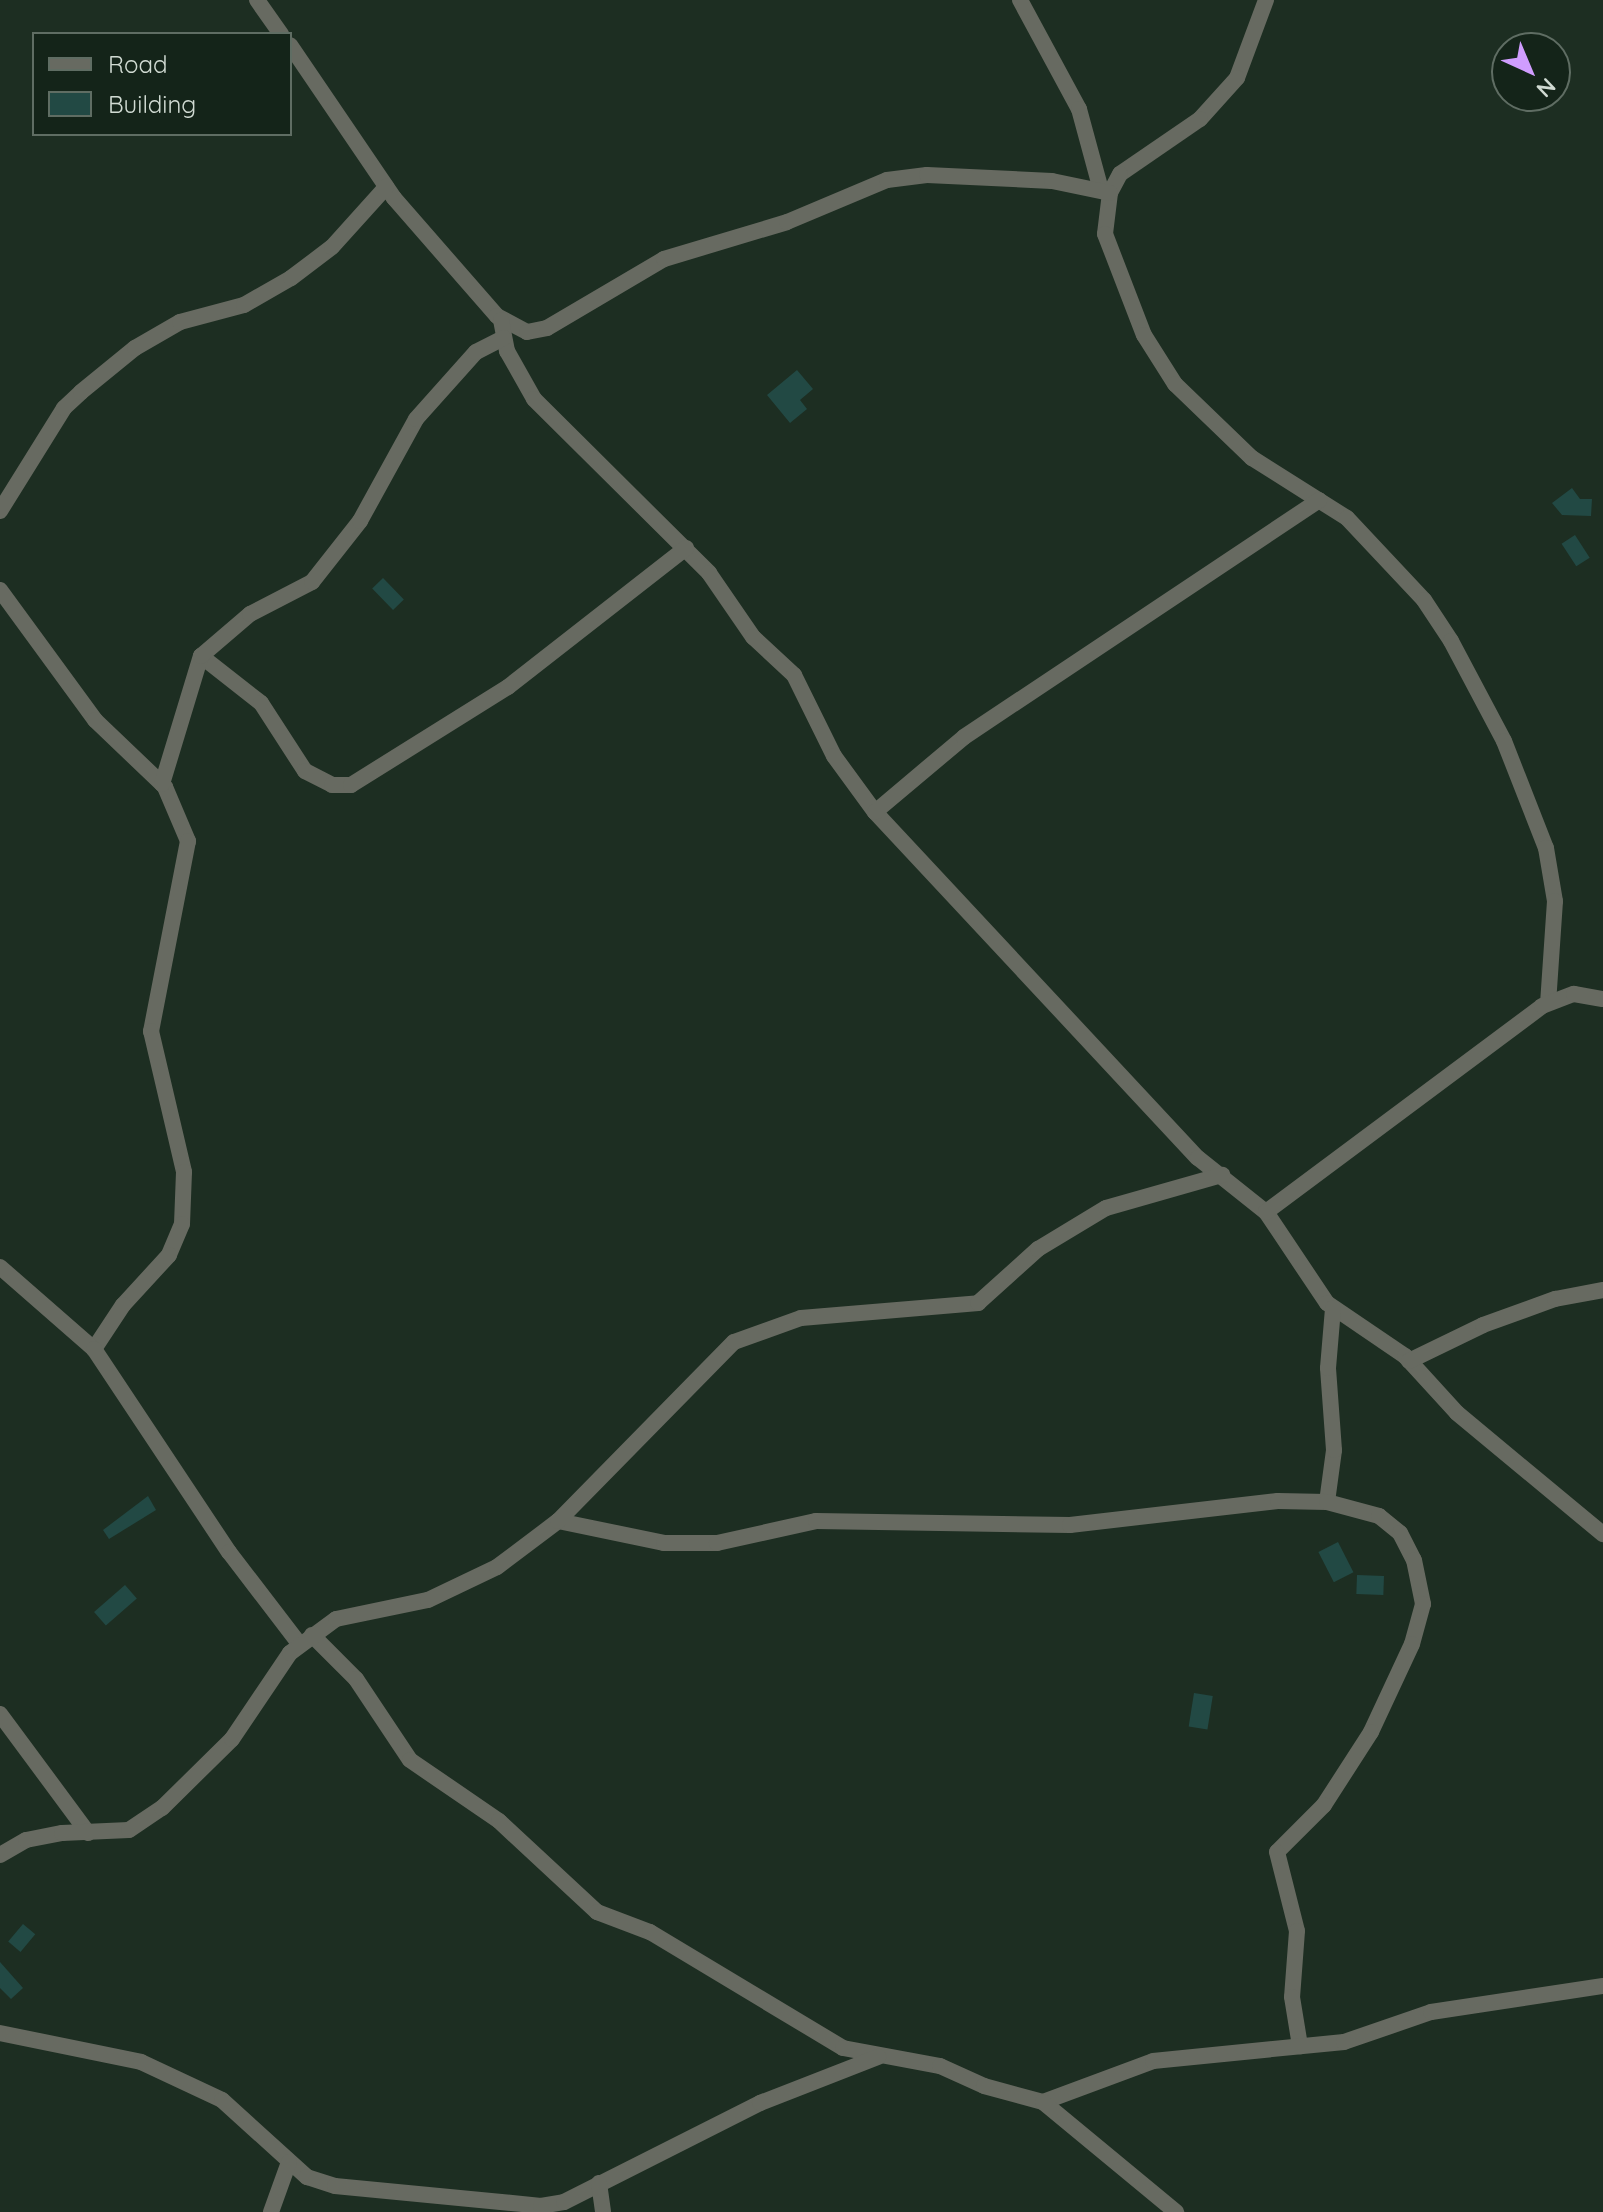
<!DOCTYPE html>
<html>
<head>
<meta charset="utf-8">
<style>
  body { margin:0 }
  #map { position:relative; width:1603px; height:2212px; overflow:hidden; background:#1d2e22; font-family:Quicksand,sans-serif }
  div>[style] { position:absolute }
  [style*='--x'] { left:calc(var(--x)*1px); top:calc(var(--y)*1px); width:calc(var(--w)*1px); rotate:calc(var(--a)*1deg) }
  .building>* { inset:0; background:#224944; transform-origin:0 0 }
  .minor>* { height:16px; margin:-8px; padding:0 8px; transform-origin:8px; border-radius:8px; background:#676a61 }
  span { translate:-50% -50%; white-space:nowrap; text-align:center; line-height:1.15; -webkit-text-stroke:6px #142419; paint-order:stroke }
  .legend { position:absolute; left:32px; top:32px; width:260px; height:104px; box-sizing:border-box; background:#142419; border:2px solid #5f6d63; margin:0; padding:10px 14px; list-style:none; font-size:24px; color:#d0dad2 }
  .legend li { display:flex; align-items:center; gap:16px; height:40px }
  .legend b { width:40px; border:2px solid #5f6d63 }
  .north { position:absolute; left:1491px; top:32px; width:80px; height:80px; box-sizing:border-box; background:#142419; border:2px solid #5f6d63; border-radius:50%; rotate:136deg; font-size:22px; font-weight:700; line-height:32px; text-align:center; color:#d0dad2 }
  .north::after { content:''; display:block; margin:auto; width:28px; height:36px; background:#d09dfe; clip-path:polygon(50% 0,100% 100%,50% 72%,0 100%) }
</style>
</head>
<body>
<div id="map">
  <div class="building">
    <i style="clip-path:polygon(797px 370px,813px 389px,800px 400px,807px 409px,790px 423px,767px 395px)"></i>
    <i style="clip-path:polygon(1572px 488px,1580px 499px,1592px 499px,1591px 516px,1562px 515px,1552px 503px)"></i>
    <i style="left:1575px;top:535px;width:27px;height:16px;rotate:57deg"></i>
    <i style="left:383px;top:578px;width:30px;height:15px;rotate:46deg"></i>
    <i style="clip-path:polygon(148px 1496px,156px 1510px,109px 1539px,103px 1530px)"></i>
    <i style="left:1338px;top:1542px;width:34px;height:22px;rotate:63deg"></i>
    <i style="left:1357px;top:1575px;width:27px;height:19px;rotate:2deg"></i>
    <i style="left:125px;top:1585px;width:18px;height:41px;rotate:49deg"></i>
    <i style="left:1194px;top:1693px;width:19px;height:34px;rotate:9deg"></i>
    <i style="left:23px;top:1924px;width:16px;height:23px;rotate:40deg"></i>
    <i style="clip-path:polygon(0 1962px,23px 1988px,11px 1999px,0 1988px)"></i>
  </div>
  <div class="minor">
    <i style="--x:257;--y:0;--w:42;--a:54.8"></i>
    <i style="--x:1020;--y:0;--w:124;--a:61.6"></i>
    <i style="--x:1079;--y:109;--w:84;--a:74.8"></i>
    <i style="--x:1266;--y:0;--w:83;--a:110.4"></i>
    <i style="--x:1237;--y:78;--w:55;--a:132.1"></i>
    <i style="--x:1200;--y:119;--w:97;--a:145.5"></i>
    <i style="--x:1120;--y:174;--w:21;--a:118"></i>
    <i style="--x:1110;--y:193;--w:41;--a:97"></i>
    <i style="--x:1105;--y:234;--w:108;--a:68.9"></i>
    <i style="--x:1144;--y:335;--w:58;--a:57.7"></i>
    <i style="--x:1175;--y:384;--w:107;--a:43.9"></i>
    <i style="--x:1252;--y:458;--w:112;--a:32.3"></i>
    <i style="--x:1347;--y:518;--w:112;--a:46.8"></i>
    <i style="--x:1424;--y:600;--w:49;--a:56.6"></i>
    <i style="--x:1451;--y:641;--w:113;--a:62.1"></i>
    <i style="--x:1504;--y:741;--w:115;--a:68.6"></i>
    <i style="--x:1546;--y:848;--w:54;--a:80.4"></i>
    <i style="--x:1555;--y:901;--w:102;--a:93.9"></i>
    <i style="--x:290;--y:45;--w:185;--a:55.8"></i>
    <i style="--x:394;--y:198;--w:157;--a:48.9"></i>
    <i style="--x:497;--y:316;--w:34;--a:28"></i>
    <i style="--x:527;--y:332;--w:20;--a:-11"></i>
    <i style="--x:547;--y:328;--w:136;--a:-30.5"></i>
    <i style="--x:664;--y:259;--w:128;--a:-16.7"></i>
    <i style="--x:787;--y:222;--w:108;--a:-22.8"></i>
    <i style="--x:887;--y:180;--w:40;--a:-7.1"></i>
    <i style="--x:927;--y:175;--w:125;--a:2.7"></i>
    <i style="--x:1052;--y:181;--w:59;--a:11.7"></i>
    <i style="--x:501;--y:320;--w:32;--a:79"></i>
    <i style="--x:507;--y:351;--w:55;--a:60.6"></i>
    <i style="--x:534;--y:399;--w:247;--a:44.8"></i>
    <i style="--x:709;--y:573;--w:78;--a:55.5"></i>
    <i style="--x:753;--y:637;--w:56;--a:42.8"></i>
    <i style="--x:794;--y:675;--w:90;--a:63.7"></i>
    <i style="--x:834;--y:756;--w:69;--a:53.8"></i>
    <i style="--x:875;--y:812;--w:473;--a:47"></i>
    <i style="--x:1198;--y:1158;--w:87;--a:38.5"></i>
    <i style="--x:1266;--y:1212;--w:110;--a:56.2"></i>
    <i style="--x:1327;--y:1303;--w:94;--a:34.2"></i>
    <i style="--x:1405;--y:1356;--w:77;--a:47.6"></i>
    <i style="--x:1457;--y:1413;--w:190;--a:39.7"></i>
    <i style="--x:0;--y:511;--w:121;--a:-58.1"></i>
    <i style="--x:64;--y:408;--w:23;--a:-43"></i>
    <i style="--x:81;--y:392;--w:70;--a:-39.2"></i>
    <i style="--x:135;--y:348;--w:52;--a:-30"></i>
    <i style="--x:180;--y:322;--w:66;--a:-14.9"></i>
    <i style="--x:244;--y:305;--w:54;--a:-29.9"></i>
    <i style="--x:291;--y:278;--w:51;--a:-37.1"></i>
    <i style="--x:332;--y:247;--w:81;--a:-48"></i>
    <i style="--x:0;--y:590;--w:161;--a:53.8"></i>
    <i style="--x:95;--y:720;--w:97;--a:43.7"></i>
    <i style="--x:165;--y:787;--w:59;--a:66.9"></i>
    <i style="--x:188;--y:841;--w:194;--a:101"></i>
    <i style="--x:151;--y:1031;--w:145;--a:76.8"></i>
    <i style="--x:184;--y:1172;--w:52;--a:92.2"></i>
    <i style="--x:182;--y:1224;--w:34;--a:113"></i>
    <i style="--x:169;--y:1255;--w:68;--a:132.6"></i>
    <i style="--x:123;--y:1305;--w:53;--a:123.4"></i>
    <i style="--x:201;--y:656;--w:76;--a:38.1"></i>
    <i style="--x:261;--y:703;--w:81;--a:57.1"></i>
    <i style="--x:305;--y:771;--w:30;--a:27"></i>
    <i style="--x:332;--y:785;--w:19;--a:0"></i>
    <i style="--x:351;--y:785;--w:185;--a:-32"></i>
    <i style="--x:508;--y:687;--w:226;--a:-38"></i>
    <i style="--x:162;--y:784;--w:134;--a:-73.1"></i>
    <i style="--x:201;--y:656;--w:65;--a:-40.6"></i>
    <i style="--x:250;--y:614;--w:70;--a:-27.3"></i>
    <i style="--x:312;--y:582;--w:78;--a:-51.8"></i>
    <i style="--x:360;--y:521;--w:116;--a:-61.2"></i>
    <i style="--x:416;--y:419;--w:90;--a:-48.2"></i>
    <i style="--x:476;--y:352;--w:31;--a:-27"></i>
    <i style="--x:875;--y:812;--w:116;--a:-40.1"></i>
    <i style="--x:964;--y:737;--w:427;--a:-33.7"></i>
    <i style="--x:1266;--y:1212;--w:344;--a:-36.7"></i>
    <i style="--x:1542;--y:1006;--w:34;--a:-21"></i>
    <i style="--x:1574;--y:994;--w:29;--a:10"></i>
    <i style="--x:0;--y:1267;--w:125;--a:41.1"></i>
    <i style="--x:94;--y:1349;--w:244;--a:56.4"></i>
    <i style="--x:229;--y:1552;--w:117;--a:52.6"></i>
    <i style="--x:1409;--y:1361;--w:82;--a:-25.9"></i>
    <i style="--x:1483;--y:1325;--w:77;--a:-19.9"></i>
    <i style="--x:1555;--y:1299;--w:49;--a:-10.6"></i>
    <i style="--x:1327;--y:1502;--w:52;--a:-82.3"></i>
    <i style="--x:1334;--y:1450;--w:82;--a:-94.2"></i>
    <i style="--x:1328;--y:1368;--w:60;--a:-85.2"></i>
    <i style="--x:558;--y:1521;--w:108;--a:11.7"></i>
    <i style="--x:664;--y:1543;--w:53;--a:0"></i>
    <i style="--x:717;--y:1543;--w:101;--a:-12.5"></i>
    <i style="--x:816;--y:1521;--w:254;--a:0.9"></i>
    <i style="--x:1070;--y:1525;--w:209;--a:-6.6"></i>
    <i style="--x:1278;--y:1501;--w:49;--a:1.2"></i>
    <i style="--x:1327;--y:1502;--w:54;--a:15.1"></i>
    <i style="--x:1379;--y:1516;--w:27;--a:39"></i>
    <i style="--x:1400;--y:1533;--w:30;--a:63"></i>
    <i style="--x:1414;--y:1560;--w:45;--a:78.4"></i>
    <i style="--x:1423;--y:1604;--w:41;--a:105.4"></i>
    <i style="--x:1412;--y:1644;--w:97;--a:115"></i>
    <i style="--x:1371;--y:1732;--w:87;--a:122.8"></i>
    <i style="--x:1324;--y:1805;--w:66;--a:135"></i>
    <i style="--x:1277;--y:1852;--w:81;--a:75.8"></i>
    <i style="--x:1297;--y:1931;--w:66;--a:94.3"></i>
    <i style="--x:1292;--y:1997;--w:50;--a:80.7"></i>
    <i style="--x:312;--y:1635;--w:62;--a:45"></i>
    <i style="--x:356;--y:1679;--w:97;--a:56.3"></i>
    <i style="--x:410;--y:1760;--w:108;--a:34.4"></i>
    <i style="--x:499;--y:1821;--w:134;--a:42.9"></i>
    <i style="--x:597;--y:1912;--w:57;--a:20.7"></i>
    <i style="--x:650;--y:1932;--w:225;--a:31"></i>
    <i style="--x:843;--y:2048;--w:99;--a:10.5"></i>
    <i style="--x:940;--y:2066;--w:48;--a:24.4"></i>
    <i style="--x:984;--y:2086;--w:61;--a:15.2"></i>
    <i style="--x:1043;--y:2102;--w:117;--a:-20.4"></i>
    <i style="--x:1153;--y:2061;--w:192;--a:-5.7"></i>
    <i style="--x:1344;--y:2042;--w:92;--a:-19"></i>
    <i style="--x:1431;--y:2012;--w:174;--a:-8.6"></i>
    <i style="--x:0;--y:1714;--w:148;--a:53.5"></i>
    <i style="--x:0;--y:1855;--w:30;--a:-30"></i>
    <i style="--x:26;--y:1840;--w:37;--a:-11"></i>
    <i style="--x:62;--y:1833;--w:67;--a:-2.6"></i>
    <i style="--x:129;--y:1830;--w:40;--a:-34"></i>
    <i style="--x:162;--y:1808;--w:98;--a:-44.6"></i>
    <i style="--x:232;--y:1739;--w:104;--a:-56"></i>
    <i style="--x:290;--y:1653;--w:57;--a:-36.5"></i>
    <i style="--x:336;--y:1619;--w:94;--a:-11.7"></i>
    <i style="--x:428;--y:1600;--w:76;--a:-25.6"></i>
    <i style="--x:497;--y:1567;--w:76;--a:-37"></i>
    <i style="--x:558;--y:1521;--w:251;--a:-45.5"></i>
    <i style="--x:734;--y:1342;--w:71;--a:-19.7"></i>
    <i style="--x:801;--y:1318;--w:178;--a:-4.8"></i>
    <i style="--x:978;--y:1303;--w:81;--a:-42"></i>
    <i style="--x:1038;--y:1249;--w:79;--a:-31.1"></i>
    <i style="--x:1106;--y:1208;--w:121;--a:-15.9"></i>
    <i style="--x:0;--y:2033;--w:144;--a:11.6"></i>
    <i style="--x:141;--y:2062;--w:89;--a:25.1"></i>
    <i style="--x:222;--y:2100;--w:115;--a:42.2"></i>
    <i style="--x:307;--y:2177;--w:29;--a:18"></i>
    <i style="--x:335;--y:2186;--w:207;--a:5.5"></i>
    <i style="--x:541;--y:2206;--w:23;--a:-10"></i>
    <i style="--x:564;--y:2202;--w:220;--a:-26.8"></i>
    <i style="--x:760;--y:2103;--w:127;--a:-21.3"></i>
    <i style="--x:1043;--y:2102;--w:173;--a:39.6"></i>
    <i style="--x:599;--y:2183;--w:29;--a:82"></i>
    <i style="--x:271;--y:2212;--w:53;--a:-70.2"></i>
  </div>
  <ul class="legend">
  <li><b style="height:10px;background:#676a61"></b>Road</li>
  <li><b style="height:22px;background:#224944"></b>Building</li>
  </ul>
  <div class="north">N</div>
</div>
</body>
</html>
